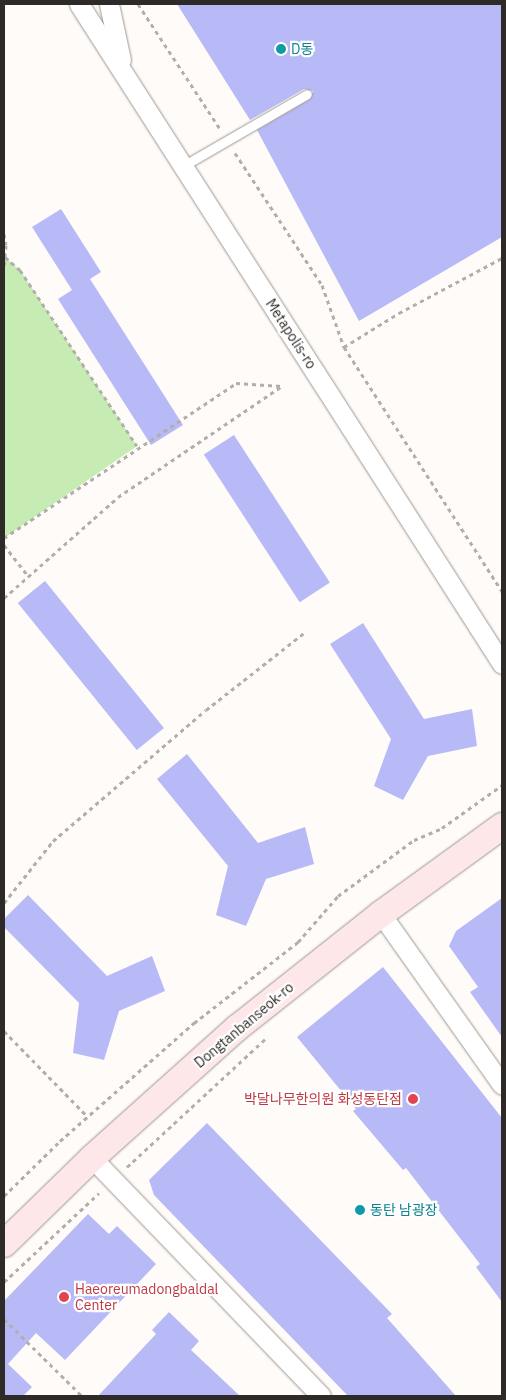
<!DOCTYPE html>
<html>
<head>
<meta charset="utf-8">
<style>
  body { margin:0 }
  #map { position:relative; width:506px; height:1400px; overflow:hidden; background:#fefbf8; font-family:"IBM Plex Sans","Noto Sans KR",sans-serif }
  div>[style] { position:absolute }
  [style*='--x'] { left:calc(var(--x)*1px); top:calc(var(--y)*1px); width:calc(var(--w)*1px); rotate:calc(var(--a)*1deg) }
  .green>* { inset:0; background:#c6ebb3 }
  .building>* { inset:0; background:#b7baf6; transform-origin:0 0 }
  .path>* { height:3px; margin-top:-1.5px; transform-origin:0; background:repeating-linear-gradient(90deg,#b1aeab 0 4px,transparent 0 8px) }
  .roads { filter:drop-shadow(0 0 1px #9e9790) drop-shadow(0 0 1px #9e9790) }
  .lane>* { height:9px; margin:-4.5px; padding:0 4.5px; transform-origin:4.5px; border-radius:4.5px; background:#fff }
  .street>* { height:19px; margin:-9.5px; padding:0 9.5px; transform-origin:9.5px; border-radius:9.5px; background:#fff }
  .secondary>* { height:26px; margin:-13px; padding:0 13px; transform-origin:13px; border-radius:13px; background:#fee7e9 }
  .dots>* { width:14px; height:14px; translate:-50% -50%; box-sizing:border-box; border:2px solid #fff; border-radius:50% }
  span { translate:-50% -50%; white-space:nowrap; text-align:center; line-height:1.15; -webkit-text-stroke:4.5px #fff; paint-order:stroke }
  .culture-label { font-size:14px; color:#0d838f }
  .left { translate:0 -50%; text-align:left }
  .street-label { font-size:14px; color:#2d2a27 }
  .health-label { font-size:14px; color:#be3a42 }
  .right { translate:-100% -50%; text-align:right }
  .frame { position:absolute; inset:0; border:5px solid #2d2a27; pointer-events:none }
</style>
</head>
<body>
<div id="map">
  <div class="green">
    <i style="clip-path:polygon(5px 257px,20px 270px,137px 446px,4px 538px)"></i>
  </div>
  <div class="building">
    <i style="clip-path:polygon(177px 4px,502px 4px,502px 237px,359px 321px,257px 130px,310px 99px,313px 91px,304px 89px,250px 120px)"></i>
    <i style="clip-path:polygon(61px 209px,101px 272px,90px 279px,183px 425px,151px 445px,58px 299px,72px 290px,32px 227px)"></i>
    <i style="left:234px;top:435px;width:176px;height:36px;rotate:57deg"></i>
    <i style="left:45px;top:581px;width:189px;height:35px;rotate:51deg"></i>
    <i style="clip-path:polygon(363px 623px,424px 719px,472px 709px,477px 746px,428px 756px,403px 800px,374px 786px,391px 739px,330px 644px)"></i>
    <i style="clip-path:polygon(187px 754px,258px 843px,305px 827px,314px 864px,266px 879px,246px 926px,216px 915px,228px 866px,157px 779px)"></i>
    <i style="clip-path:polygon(28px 895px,107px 976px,152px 956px,165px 991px,119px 1011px,104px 1060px,73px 1053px,79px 1003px,4px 927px,4px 919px)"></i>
    <i style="clip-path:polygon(502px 898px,502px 1037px,470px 992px,478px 987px,449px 946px,456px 931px)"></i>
    <i style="clip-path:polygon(383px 967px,502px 1118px,502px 1302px,476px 1267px,480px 1264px,406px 1168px,403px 1170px,353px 1111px,356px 1109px,297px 1037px)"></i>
    <i style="clip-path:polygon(207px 1123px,392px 1314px,387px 1318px,456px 1396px,348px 1396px,154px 1195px,149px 1180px)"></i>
    <i style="clip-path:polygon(88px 1214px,109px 1234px,117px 1226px,156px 1264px,65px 1360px,36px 1333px,8px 1364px,32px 1387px,23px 1396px,4px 1396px,4px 1301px)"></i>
    <i style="clip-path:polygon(169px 1312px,199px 1341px,191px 1350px,240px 1396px,98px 1396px,156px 1334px,152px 1330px)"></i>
  </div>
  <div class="path">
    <i style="--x:138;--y:4;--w:149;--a:56.7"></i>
    <i style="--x:235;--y:153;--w:158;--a:56.6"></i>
    <i style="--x:322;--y:285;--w:66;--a:70.5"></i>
    <i style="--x:344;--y:347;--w:291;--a:57.1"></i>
    <i style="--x:4;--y:234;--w:11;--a:80"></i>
    <i style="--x:6;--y:245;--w:22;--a:95"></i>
    <i style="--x:5;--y:257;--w:20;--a:41"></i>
    <i style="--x:20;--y:270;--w:211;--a:56.4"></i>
    <i style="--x:344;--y:347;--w:65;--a:-31.7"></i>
    <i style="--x:399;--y:313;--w:117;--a:-28.1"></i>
    <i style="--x:4;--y:538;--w:279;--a:-33.7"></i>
    <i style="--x:236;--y:383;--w:46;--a:3.7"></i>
    <i style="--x:4;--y:545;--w:39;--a:52"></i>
    <i style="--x:4;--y:598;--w:152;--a:-41.5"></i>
    <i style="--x:118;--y:497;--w:198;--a:-34.1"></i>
    <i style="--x:4;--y:903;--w:79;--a:-51.7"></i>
    <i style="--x:53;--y:841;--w:201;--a:-40.6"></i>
    <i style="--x:206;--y:710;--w:126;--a:-38.2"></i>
    <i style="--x:4;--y:1031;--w:119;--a:45.7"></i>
    <i style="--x:127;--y:1167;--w:188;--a:-42.8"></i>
    <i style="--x:4;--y:1196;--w:78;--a:-44.5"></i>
    <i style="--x:60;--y:1141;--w:179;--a:-41.4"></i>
    <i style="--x:194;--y:1023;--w:132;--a:-37.9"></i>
    <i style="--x:298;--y:942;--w:61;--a:-49"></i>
    <i style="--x:338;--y:896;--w:94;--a:-36.4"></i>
    <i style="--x:414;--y:840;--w:30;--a:-23"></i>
    <i style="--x:442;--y:828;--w:74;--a:-35.6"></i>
    <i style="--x:4;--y:1282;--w:130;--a:-43.1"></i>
    <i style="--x:4;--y:1319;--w:110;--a:44.6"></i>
  </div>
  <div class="roads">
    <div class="lane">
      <i style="--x:183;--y:166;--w:143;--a:-30.1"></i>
    </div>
    <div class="street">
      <i style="--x:79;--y:4;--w:784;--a:57.34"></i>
      <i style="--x:109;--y:4;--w:57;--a:77.9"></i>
      <i style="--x:381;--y:914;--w:209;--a:54.7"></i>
      <i style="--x:92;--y:1158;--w:330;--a:46.1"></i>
    </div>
    <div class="secondary">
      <i style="--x:4;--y:1244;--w:123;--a:-44.3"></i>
      <i style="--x:92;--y:1158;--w:195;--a:-41.9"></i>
      <i style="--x:237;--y:1028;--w:184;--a:-38.4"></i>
      <i style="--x:381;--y:914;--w:150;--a:-36"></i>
    </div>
  </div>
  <div class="dots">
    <i style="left:281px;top:49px;background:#0f9aa8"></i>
    <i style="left:413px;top:1099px;background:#e0444e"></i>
    <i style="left:360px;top:1210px;background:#0f9aa8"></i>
    <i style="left:64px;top:1297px;background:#e0444e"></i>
  </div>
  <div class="culture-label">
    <span class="left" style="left:291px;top:49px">D동</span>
    <span class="left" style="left:370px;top:1210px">동탄 남광장</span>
  </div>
  <div class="street-label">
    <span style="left:291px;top:334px;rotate:57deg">Metapolis-ro</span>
    <span style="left:244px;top:1025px;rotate:-40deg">Dongtanbanseok-ro</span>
  </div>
  <div class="health-label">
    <span class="right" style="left:402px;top:1099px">박달나무한의원 화성동탄점</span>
    <span class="left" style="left:75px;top:1297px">Haeoreumadongbaldal<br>Center</span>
  </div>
  <div class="frame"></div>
</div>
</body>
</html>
